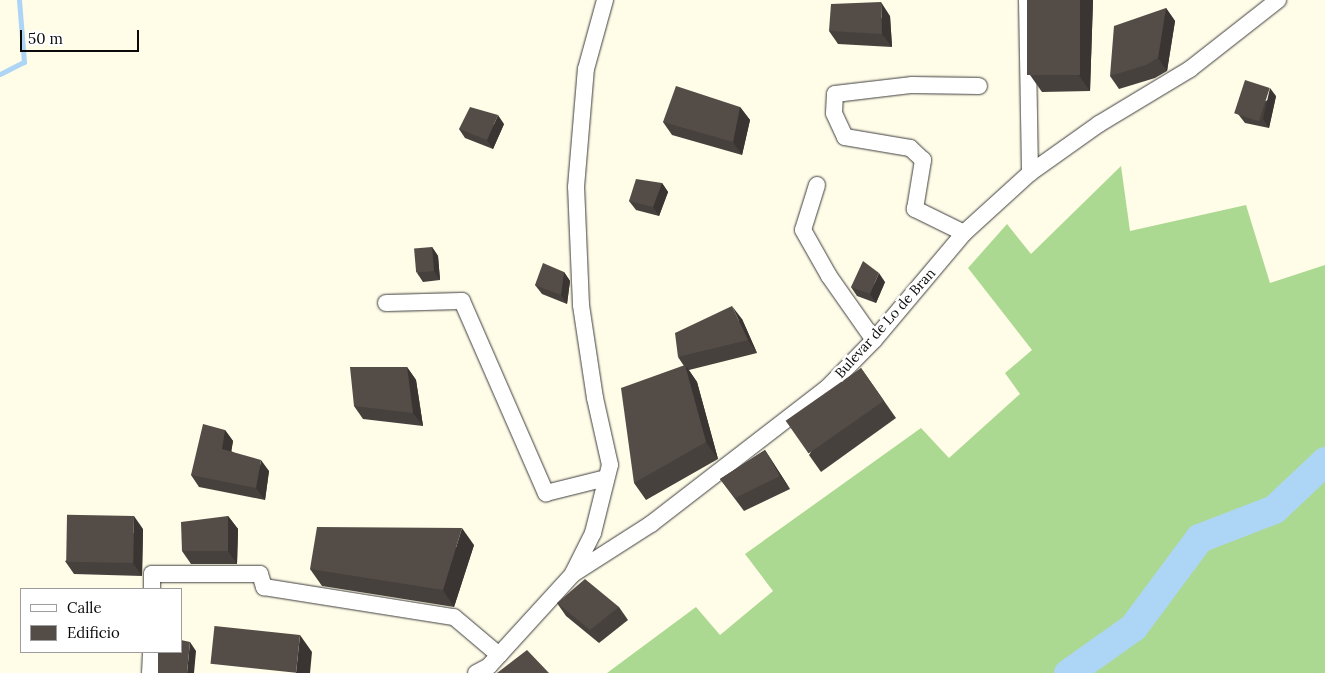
<!DOCTYPE html>
<html>
<head>
<meta charset="utf-8">
<style>
  body { margin:0 }
  #map { position:relative; width:1325px; height:673px; overflow:hidden; background:#fffce8; font-family:Lora,serif }
  div>[style] { position:absolute }
  [style*='--x'] { left:calc(var(--x)*1px); top:calc(var(--y)*1px); width:calc(var(--w)*1px); rotate:calc(var(--a)*1deg) }
  .forest>* { inset:0; background:#acd992 }
  .stream>* { height:5px; margin:-2.5px; padding:0 2.5px; transform-origin:2.5px; border-radius:2.5px; background:#add5f6 }
  .river>* { height:29px; margin:-14.5px; padding:0 14.5px; transform-origin:14.5px; border-radius:14.5px; background:#add5f6 }
  .roads { filter:drop-shadow(0 0 1px #3d3d3d) drop-shadow(0 0 1px #3d3d3d) }
  .minor>* { height:16px; margin:-8px; padding:0 8px; transform-origin:8px; border-radius:8px; background:#fff }
  .wall>* { inset:0; background:#47413d }
  .shaded-wall>* { inset:0; background:#3a3532 }
  .building>* { inset:0; background:#534c47; transform-origin:0 0 }
  span { translate:-50% -50%; white-space:nowrap; text-align:center; line-height:1.15; -webkit-text-stroke:5px #fff; paint-order:stroke }
  .street-label { font-size:14px; color:#0a0a0a }
  .legend { position:absolute; left:20px; top:588px; width:162px; height:65px; box-sizing:border-box; background:#fff; border:1px solid #9d9d9d; margin:0; padding:6px 9px; list-style:none; font-size:15px; color:#0a0a0a }
  .legend li { display:flex; align-items:center; gap:10px; height:25px }
  .legend b { width:25px; border:1px solid #9d9d9d }
  .scale { position:absolute; left:20px; top:30px; width:119px; height:22px; box-sizing:border-box; border:2px solid #0a0a0a; border-top:0; padding-left:6px; font-size:15px; line-height:18px; white-space:nowrap; color:#0a0a0a; -webkit-text-stroke:4px #fff; paint-order:stroke }
</style>
</head>
<body>
<div id="map">
  <div class="forest">
    <i style="clip-path:polygon(1121px 166px,1130px 231px,1246px 205px,1270px 283px,1325px 265px,1325px 673px,607px 673px,696px 607px,720px 635px,773px 591px,745px 554px,921px 428px,949px 458px,1020px 394px,1005px 373px,1032px 350px,968px 268px,1007px 224px,1031px 254px)"></i>
  </div>
  <div class="stream">
    <i style="--x:0;--y:74;--w:27;--a:-27"></i>
    <i style="--x:24;--y:62;--w:62;--a:-94.6"></i>
  </div>
  <div class="river">
    <i style="--x:1068;--y:673;--w:80;--a:-35.3"></i>
    <i style="--x:1133;--y:627;--w:111;--a:-53.4"></i>
    <i style="--x:1199;--y:538;--w:80;--a:-21.1"></i>
    <i style="--x:1274;--y:509;--w:70;--a:-43.3"></i>
  </div>
  <div class="roads">
    <div class="minor">
      <i style="--x:1027;--y:0;--w:173;--a:89"></i>
      <i style="--x:817;--y:185;--w:47;--a:107.3"></i>
      <i style="--x:803;--y:230;--w:53;--a:60.5"></i>
      <i style="--x:829;--y:276;--w:78;--a:54.9"></i>
      <i style="--x:964;--y:233;--w:55;--a:-153.9"></i>
      <i style="--x:915;--y:209;--w:50;--a:-80.7"></i>
      <i style="--x:923;--y:160;--w:18;--a:-137"></i>
      <i style="--x:910;--y:148;--w:66;--a:-170.4"></i>
      <i style="--x:845;--y:137;--w:26;--a:-115"></i>
      <i style="--x:834;--y:113;--w:19;--a:-87"></i>
      <i style="--x:835;--y:94;--w:78;--a:-6.7"></i>
      <i style="--x:912;--y:85;--w:67;--a:0.9"></i>
      <i style="--x:386;--y:303;--w:76;--a:-1.5"></i>
      <i style="--x:462;--y:301;--w:210;--a:66.4"></i>
      <i style="--x:546;--y:493;--w:62;--a:-14"></i>
      <i style="--x:573;--y:573;--w:45;--a:-63.4"></i>
      <i style="--x:593;--y:533;--w:70;--a:-76"></i>
      <i style="--x:610;--y:465;--w:69;--a:-102.6"></i>
      <i style="--x:595;--y:398;--w:94;--a:-98.6"></i>
      <i style="--x:581;--y:305;--w:118;--a:-92.4"></i>
      <i style="--x:576;--y:187;--w:118;--a:-85.2"></i>
      <i style="--x:586;--y:69;--w:72;--a:-74.6"></i>
      <i style="--x:152;--y:589;--w:15;--a:-90"></i>
      <i style="--x:152;--y:574;--w:108;--a:0"></i>
      <i style="--x:260;--y:574;--w:14;--a:73"></i>
      <i style="--x:264;--y:587;--w:192;--a:9"></i>
      <i style="--x:454;--y:617;--w:59;--a:40.2"></i>
      <i style="--x:150;--y:673;--w:21;--a:-87"></i>
      <i style="--x:476;--y:673;--w:15;--a:-28"></i>
      <i style="--x:489;--y:666;--w:125;--a:-47.6"></i>
      <i style="--x:573;--y:574;--w:93;--a:-32.7"></i>
      <i style="--x:651;--y:524;--w:222;--a:-37.7"></i>
      <i style="--x:827;--y:388;--w:67;--a:-45.6"></i>
      <i style="--x:874;--y:340;--w:140;--a:-49.9"></i>
      <i style="--x:964;--y:233;--w:89;--a:-42.3"></i>
      <i style="--x:1030;--y:173;--w:85;--a:-35.4"></i>
      <i style="--x:1099;--y:124;--w:106;--a:-31.1"></i>
      <i style="--x:1190;--y:69;--w:112;--a:-38.1"></i>
    </div>
  </div>
  <div class="wall">
    <i style="clip-path:polygon(1027px 0,1093px 0,1090px 91px,1042px 92px,1030px 75px)"></i>
    <i style="clip-path:polygon(1166px 8px,1175px 21px,1167px 71px,1155px 78px,1119px 89px,1110px 76px)"></i>
    <i style="clip-path:polygon(890px 16px,892px 47px,838px 44px,829px 31px)"></i>
    <i style="clip-path:polygon(1276px 96px,1269px 128px,1245px 123px,1238px 114px)"></i>
    <i style="clip-path:polygon(740px 107px,750px 120px,742px 155px,672px 135px,663px 122px)"></i>
    <i style="clip-path:polygon(504px 124px,493px 149px,465px 138px,459px 129px)"></i>
    <i style="clip-path:polygon(662px 183px,668px 192px,659px 216px,636px 210px,629px 201px)"></i>
    <i style="clip-path:polygon(432px 247px,438px 256px,440px 280px,423px 282px,417px 273px)"></i>
    <i style="clip-path:polygon(564px 272px,570px 281px,567px 304px,542px 294px,535px 285px)"></i>
    <i style="clip-path:polygon(885px 282px,876px 303px,857px 296px,851px 287px)"></i>
    <i style="clip-path:polygon(742px 319px,757px 353px,689px 370px,697px 382px,718px 459px,646px 500px,634px 483px,684px 366px,678px 357px)"></i>
    <i style="clip-path:polygon(407px 367px,416px 380px,423px 426px,363px 419px,354px 406px)"></i>
    <i style="clip-path:polygon(861px 368px,896px 418px,821px 472px,809px 455px)"></i>
    <i style="clip-path:polygon(225px 430px,233px 441px,231px 451px,269px 471px,265px 500px,199px 487px,191px 475px)"></i>
    <i style="clip-path:polygon(765px 450px,790px 489px,744px 511px,720px 479px)"></i>
    <i style="clip-path:polygon(228px 516px,238px 529px,237px 564px,191px 564px,182px 551px)"></i>
    <i style="clip-path:polygon(143px 529px,142px 576px,74px 574px,65px 561px)"></i>
    <i style="clip-path:polygon(474px 545px,454px 607px,322px 586px,310px 569px)"></i>
    <i style="clip-path:polygon(557px 603px,619px 607px,628px 620px,599px 643px,566px 616px)"></i>
  </div>
  <div class="shaded-wall">
    <i style="clip-path:polygon(1080px 0,1093px 0,1090px 91px,1078px 74px)"></i>
    <i style="clip-path:polygon(881px 2px,890px 16px,892px 47px,882px 34px)"></i>
    <i style="clip-path:polygon(1166px 8px,1175px 21px,1167px 71px,1158px 58px)"></i>
    <i style="clip-path:polygon(1270px 88px,1276px 96px,1269px 128px,1263px 119px)"></i>
    <i style="clip-path:polygon(740px 107px,750px 120px,742px 155px,733px 142px)"></i>
    <i style="clip-path:polygon(498px 115px,504px 124px,493px 149px,487px 140px)"></i>
    <i style="clip-path:polygon(662px 183px,668px 192px,659px 216px,653px 207px)"></i>
    <i style="clip-path:polygon(432px 247px,438px 256px,440px 280px,434px 271px)"></i>
    <i style="clip-path:polygon(564px 272px,570px 281px,567px 304px,561px 295px)"></i>
    <i style="clip-path:polygon(879px 273px,885px 282px,876px 303px,870px 294px)"></i>
    <i style="clip-path:polygon(732px 306px,742px 319px,757px 353px,748px 340px)"></i>
    <i style="clip-path:polygon(685px 365px,697px 382px,718px 459px,706px 442px)"></i>
    <i style="clip-path:polygon(407px 367px,416px 380px,423px 426px,413px 413px)"></i>
    <i style="clip-path:polygon(225px 430px,233px 441px,230px 460px,222px 449px)"></i>
    <i style="clip-path:polygon(765px 450px,774px 464px,790px 489px,780px 476px)"></i>
    <i style="clip-path:polygon(261px 460px,269px 471px,265px 500px,256px 488px)"></i>
    <i style="clip-path:polygon(134px 516px,143px 529px,142px 576px,133px 563px)"></i>
    <i style="clip-path:polygon(228px 516px,238px 529px,237px 564px,228px 551px)"></i>
    <i style="clip-path:polygon(462px 528px,474px 545px,454px 607px,443px 590px)"></i>
    <i style="clip-path:polygon(300px 635px,312px 652px,310px 673px,296px 673px)"></i>
    <i style="clip-path:polygon(190px 642px,196px 651px,194px 673px,187px 673px)"></i>
  </div>
  <div class="building">
    <i style="left:1027px;top:0;width:53px;height:75px"></i>
    <i style="clip-path:polygon(881px 2px,882px 34px,829px 31px,831px 4px)"></i>
    <i style="clip-path:polygon(1166px 8px,1158px 58px,1146px 65px,1110px 76px,1114px 26px)"></i>
    <i style="left:1245px;top:80px;width:26px;height:35px;rotate:18deg"></i>
    <i style="clip-path:polygon(676px 86px,740px 107px,733px 142px,663px 122px)"></i>
    <i style="clip-path:polygon(470px 107px,498px 115px,487px 140px,459px 129px)"></i>
    <i style="clip-path:polygon(636px 179px,662px 183px,653px 207px,629px 201px)"></i>
    <i style="left:432px;top:247px;width:24px;height:18px;rotate:85deg"></i>
    <i style="clip-path:polygon(863px 261px,879px 273px,870px 294px,851px 287px)"></i>
    <i style="clip-path:polygon(543px 263px,564px 272px,561px 295px,535px 285px)"></i>
    <i style="clip-path:polygon(732px 306px,748px 340px,678px 357px,675px 333px)"></i>
    <i style="clip-path:polygon(685px 365px,706px 442px,634px 483px,621px 388px)"></i>
    <i style="clip-path:polygon(350px 367px,407px 367px,413px 413px,354px 406px)"></i>
    <i style="left:861px;top:368px;width:40px;height:92px;rotate:55deg"></i>
    <i style="clip-path:polygon(203px 424px,225px 430px,222px 449px,261px 460px,256px 488px,191px 475px)"></i>
    <i style="clip-path:polygon(765px 450px,780px 476px,735px 498px,720px 479px)"></i>
    <i style="left:134px;top:516px;width:47px;height:67px;rotate:91deg"></i>
    <i style="clip-path:polygon(228px 516px,228px 551px,182px 551px,181px 522px)"></i>
    <i style="clip-path:polygon(317px 527px,462px 528px,443px 590px,310px 569px)"></i>
    <i style="clip-path:polygon(585px 579px,619px 607px,590px 630px,557px 603px)"></i>
    <i style="left:300px;top:635px;width:38px;height:86px;rotate:96deg"></i>
    <i style="clip-path:polygon(181px 640px,190px 642px,187px 673px,158px 673px,158px 652px,181px 652px)"></i>
    <i style="clip-path:polygon(527px 650px,549px 673px,497px 673px)"></i>
  </div>
  <div class="street-label">
    <span style="left:885px;top:323px;rotate:-48deg">Bulevar de Lo de Bran</span>
  </div>
  <ul class="legend">
  <li><b style="height:6px;background:#fff"></b>Calle</li>
  <li><b style="height:14px;background:#534c47"></b>Edificio</li>
  </ul>
  <div class="scale">50 m</div>
</div>
</body>
</html>
